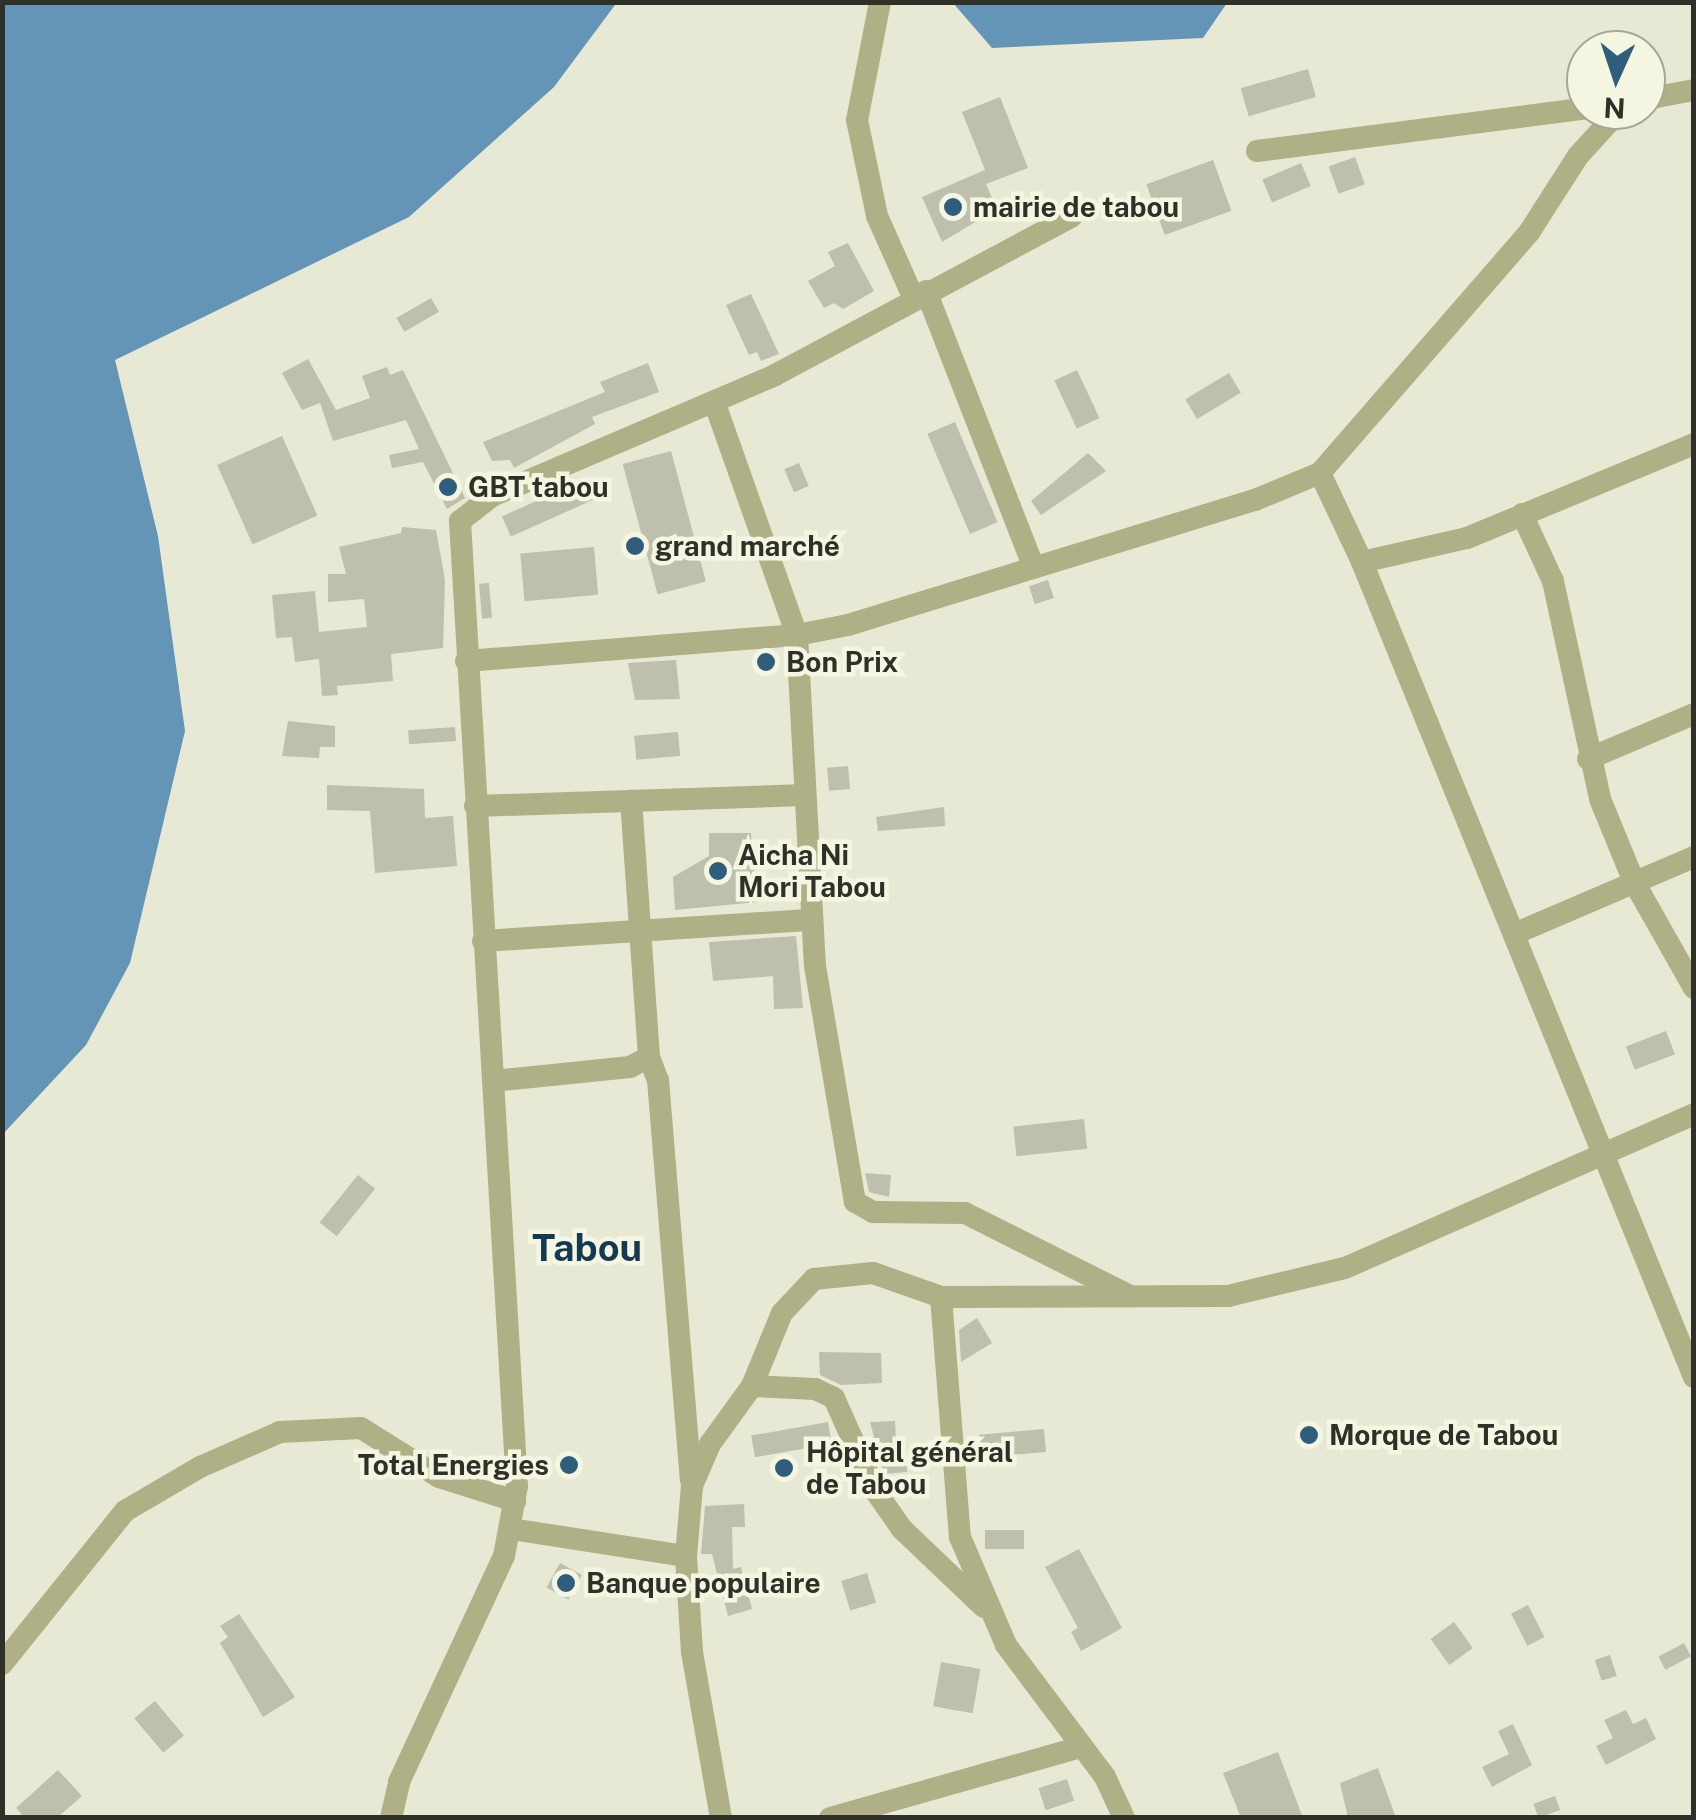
<!DOCTYPE html>
<html>
<head>
<meta charset="utf-8">
<style>
  body { margin:0 }
  #map { position:relative; width:1696px; height:1820px; overflow:hidden; background:#e8e9d5; font-family:"Public Sans",sans-serif }
  div>[style] { position:absolute }
  [style*='--x'] { left:calc(var(--x)*1px); top:calc(var(--y)*1px); width:calc(var(--w)*1px); rotate:calc(var(--a)*1deg) }
  .water>* { inset:0; background:#6494b6 }
  .building>* { inset:0; background:#bebfac; transform-origin:0 0 }
  .minor>* { height:22px; margin:-11px; padding:0 11px; transform-origin:11px; border-radius:11px; background:#afb085 }
  .dots>* { width:28px; height:28px; translate:-50% -50%; box-sizing:border-box; border:5px solid #f5f6e2; border-radius:50% }
  span { translate:-50% -50%; white-space:nowrap; text-align:center; line-height:1.15; -webkit-text-stroke:9px #f5f6e2; paint-order:stroke }
  .poi-label { font-size:28px; color:#2f3028; font-weight:700 }
  .left { translate:0 -50%; text-align:left }
  .right { translate:-100% -50%; text-align:right }
  .district-label { font-size:38px; color:#143951; font-weight:700 }
  .frame { position:absolute; inset:0; border:5px solid #2f3028; pointer-events:none }
  .north { position:absolute; left:1566px; top:30px; width:100px; height:100px; box-sizing:border-box; background:#f5f6e2; border:2px solid #a6a798; border-radius:50%; rotate:183deg; font-size:28px; font-weight:700; line-height:40px; text-align:center; color:#2f3028 }
  .north::after { content:''; display:block; margin:auto; width:35px; height:45px; background:#2f5e7d; clip-path:polygon(50% 0,100% 100%,50% 72%,0 100%) }
</style>
</head>
<body>
<div id="map">
  <div class="water">
    <i style="clip-path:polygon(3px 2px,615px 5px,554px 87px,409px 217px,115px 360px,158px 536px,185px 731px,130px 963px,86px 1045px,3px 1134px)"></i>
    <i style="clip-path:polygon(953px 3px,1227px 3px,1203px 38px,992px 48px)"></i>
  </div>
  <div class="building">
    <i style="left:1308px;top:69px;width:29px;height:70px;rotate:74deg"></i>
    <i style="clip-path:polygon(1000px 97px,1028px 168px,986px 184px,997px 209px,942px 242px,922px 197px,985px 170px,962px 112px)"></i>
    <i style="left:1355px;top:157px;width:29px;height:28px;rotate:70deg"></i>
    <i style="left:1213px;top:160px;width:54px;height:71px;rotate:70deg"></i>
    <i style="left:1301px;top:163px;width:25px;height:42px;rotate:67deg"></i>
    <i style="clip-path:polygon(848px 243px,874px 291px,843px 309px,834px 303px,824px 308px,808px 281px,835px 266px,828px 252px)"></i>
    <i style="clip-path:polygon(751px 294px,779px 354px,761px 361px,757px 352px,749px 355px,726px 305px)"></i>
    <i style="left:431px;top:298px;width:16px;height:40px;rotate:60deg"></i>
    <i style="clip-path:polygon(308px 359px,336px 410px,370px 398px,362px 376px,387px 367px,390px 375px,403px 370px,465px 498px,447px 509px,423px 462px,392px 468px,389px 455px,419px 449px,406px 420px,333px 441px,320px 403px,302px 410px,282px 373px)"></i>
    <i style="clip-path:polygon(648px 363px,659px 392px,592px 417px,595px 424px,514px 468px,510px 460px,492px 461px,483px 442px,605px 392px,600px 382px)"></i>
    <i style="left:1077px;top:370px;width:53px;height:25px;rotate:65deg"></i>
    <i style="left:1229px;top:373px;width:23px;height:51px;rotate:59deg"></i>
    <i style="left:955px;top:422px;width:109px;height:30px;rotate:67deg"></i>
    <i style="left:282px;top:436px;width:87px;height:71px;rotate:66deg"></i>
    <i style="left:671px;top:451px;width:135px;height:50px;rotate:75deg"></i>
    <i style="clip-path:polygon(1088px 453px,1106px 471px,1041px 515px,1031px 501px)"></i>
    <i style="left:799px;top:463px;width:25px;height:16px;rotate:67deg"></i>
    <i style="left:586px;top:479px;width:22px;height:92px;rotate:66deg"></i>
    <i style="clip-path:polygon(402px 527px,436px 530px,445px 580px,443px 648px,391px 654px,393px 681px,337px 686px,338px 695px,322px 696px,319px 659px,295px 662px,292px 637px,276px 638px,272px 595px,315px 591px,319px 632px,367px 627px,364px 599px,328px 602px,328px 574px,346px 574px,339px 547px,401px 533px)"></i>
    <i style="left:594px;top:547px;width:48px;height:74px;rotate:85deg"></i>
    <i style="left:1048px;top:580px;width:19px;height:20px;rotate:72deg"></i>
    <i style="left:489px;top:583px;width:35px;height:10px;rotate:85deg"></i>
    <i style="clip-path:polygon(676px 660px,680px 699px,635px 700px,628px 663px)"></i>
    <i style="clip-path:polygon(288px 721px,335px 726px,335px 747px,320px 747px,319px 758px,282px 756px)"></i>
    <i style="left:455px;top:727px;width:14px;height:47px;rotate:86deg"></i>
    <i style="left:678px;top:732px;width:24px;height:44px;rotate:85deg"></i>
    <i style="left:848px;top:766px;width:23px;height:21px;rotate:85deg"></i>
    <i style="clip-path:polygon(327px 785px,424px 789px,425px 818px,453px 816px,457px 866px,375px 873px,370px 811px,327px 810px)"></i>
    <i style="clip-path:polygon(944px 807px,945px 826px,878px 831px,876px 817px)"></i>
    <i style="clip-path:polygon(709px 833px,751px 833px,757px 902px,675px 910px,673px 877px,709px 856px)"></i>
    <i style="clip-path:polygon(796px 936px,803px 1008px,774px 1009px,773px 976px,713px 981px,709px 942px)"></i>
    <i style="left:1666px;top:1031px;width:25px;height:43px;rotate:69deg"></i>
    <i style="left:1084px;top:1119px;width:30px;height:71px;rotate:84deg"></i>
    <i style="clip-path:polygon(865px 1173px,891px 1175px,889px 1197px,869px 1192px)"></i>
    <i style="left:358px;top:1175px;width:22px;height:61px;rotate:39deg"></i>
    <i style="clip-path:polygon(977px 1318px,992px 1343px,961px 1362px,959px 1330px)"></i>
    <i style="clip-path:polygon(819px 1352px,881px 1353px,882px 1383px,841px 1385px,820px 1375px)"></i>
    <i style="clip-path:polygon(895px 1421px,897px 1459px,906px 1459px,907px 1472px,884px 1474px,870px 1422px)"></i>
    <i style="left:828px;top:1422px;width:22px;height:78px;rotate:80deg"></i>
    <i style="left:1044px;top:1429px;width:23px;height:65px;rotate:85deg"></i>
    <i style="clip-path:polygon(744px 1504px,745px 1527px,732px 1527px,733px 1569px,741px 1567px,752px 1609px,728px 1616px,712px 1554px,701px 1554px,705px 1506px)"></i>
    <i style="left:985px;top:1530px;width:39px;height:19px"></i>
    <i style="clip-path:polygon(1079px 1549px,1122px 1628px,1081px 1651px,1071px 1632px,1078px 1628px,1045px 1567px)"></i>
    <i style="left:560px;top:1563px;width:25px;height:28px;rotate:29deg"></i>
    <i style="left:867px;top:1573px;width:31px;height:27px;rotate:73deg"></i>
    <i style="left:1528px;top:1605px;width:36px;height:19px;rotate:63deg"></i>
    <i style="clip-path:polygon(239px 1614px,295px 1697px,263px 1717px,220px 1643px,228px 1637px,220px 1626px)"></i>
    <i style="left:1454px;top:1622px;width:32px;height:29px;rotate:54deg"></i>
    <i style="left:1684px;top:1643px;width:15px;height:29px;rotate:62deg"></i>
    <i style="left:1610px;top:1655px;width:22px;height:16px;rotate:72deg"></i>
    <i style="left:941px;top:1662px;width:40px;height:45px;rotate:10deg"></i>
    <i style="left:155px;top:1701px;width:45px;height:27px;rotate:50deg"></i>
    <i style="clip-path:polygon(1626px 1710px,1633px 1724px,1646px 1718px,1656px 1739px,1606px 1765px,1596px 1746px,1613px 1738px,1604px 1720px)"></i>
    <i style="clip-path:polygon(1513px 1724px,1532px 1765px,1492px 1787px,1482px 1767px,1509px 1754px,1498px 1731px)"></i>
    <i style="clip-path:polygon(1278px 1752px,1303px 1818px,1241px 1818px,1223px 1773px)"></i>
    <i style="clip-path:polygon(1378px 1768px,1396px 1818px,1348px 1818px,1340px 1783px)"></i>
    <i style="clip-path:polygon(58px 1770px,82px 1796px,57px 1818px,25px 1818px,16px 1808px)"></i>
    <i style="left:1067px;top:1779px;width:23px;height:30px;rotate:72deg"></i>
    <i style="left:1555px;top:1796px;width:15px;height:23px;rotate:70deg"></i>
  </div>
  <div class="minor">
    <i style="--x:880;--y:2;--w:120;--a:101"></i>
    <i style="--x:857;--y:120;--w:98;--a:78.2"></i>
    <i style="--x:877;--y:216;--w:91;--a:66"></i>
    <i style="--x:1646;--y:99;--w:49;--a:-10.6"></i>
    <i style="--x:1257;--y:151;--w:332;--a:-7.4"></i>
    <i style="--x:926;--y:291;--w:297;--a:68.7"></i>
    <i style="--x:715;--y:404;--w:245;--a:70.5"></i>
    <i style="--x:797;--y:635;--w:331;--a:86.9"></i>
    <i style="--x:815;--y:966;--w:239;--a:80.4"></i>
    <i style="--x:855;--y:1202;--w:21;--a:29"></i>
    <i style="--x:873;--y:1212;--w:92;--a:0.6"></i>
    <i style="--x:965;--y:1213;--w:185;--a:26.7"></i>
    <i style="--x:1320;--y:473;--w:98;--a:64.7"></i>
    <i style="--x:1362;--y:562;--w:880;--a:67.84"></i>
    <i style="--x:1522;--y:514;--w:74;--a:65.2"></i>
    <i style="--x:1553;--y:581;--w:223;--a:77.8"></i>
    <i style="--x:1600;--y:799;--w:90;--a:67.7"></i>
    <i style="--x:1634;--y:882;--w:122;--a:60.5"></i>
    <i style="--x:1362;--y:562;--w:108;--a:-12.9"></i>
    <i style="--x:1467;--y:538;--w:246;--a:-22.5"></i>
    <i style="--x:466;--y:661;--w:332;--a:-4.5"></i>
    <i style="--x:797;--y:635;--w:52;--a:-11.1"></i>
    <i style="--x:848;--y:625;--w:426;--a:-17.1"></i>
    <i style="--x:1255;--y:500;--w:70;--a:-22.6"></i>
    <i style="--x:1320;--y:473;--w:320;--a:-49"></i>
    <i style="--x:1530;--y:231;--w:89;--a:-57.4"></i>
    <i style="--x:1578;--y:156;--w:62;--a:-47.6"></i>
    <i style="--x:1588;--y:759;--w:115;--a:-23"></i>
    <i style="--x:475;--y:806;--w:329;--a:-1.9"></i>
    <i style="--x:1514;--y:934;--w:196;--a:-23.2"></i>
    <i style="--x:483;--y:941;--w:330;--a:-3.7"></i>
    <i style="--x:649;--y:1057;--w:25;--a:69"></i>
    <i style="--x:658;--y:1080;--w:401;--a:85.3"></i>
    <i style="--x:493;--y:1081;--w:138;--a:-5.8"></i>
    <i style="--x:630;--y:1067;--w:21;--a:-28"></i>
    <i style="--x:649;--y:1057;--w:257;--a:-94"></i>
    <i style="--x:941;--y:1297;--w:241;--a:85.5"></i>
    <i style="--x:960;--y:1537;--w:117;--a:66.9"></i>
    <i style="--x:1006;--y:1645;--w:165;--a:53.1"></i>
    <i style="--x:1105;--y:1777;--w:45;--a:65.1"></i>
    <i style="--x:752;--y:1386;--w:63;--a:2.7"></i>
    <i style="--x:815;--y:1389;--w:21;--a:25"></i>
    <i style="--x:834;--y:1398;--w:103;--a:65.9"></i>
    <i style="--x:876;--y:1492;--w:45;--a:54.9"></i>
    <i style="--x:902;--y:1529;--w:113;--a:43.6"></i>
    <i style="--x:511;--y:1529;--w:177;--a:8.8"></i>
    <i style="--x:2;--y:1664;--w:196;--a:-51.2"></i>
    <i style="--x:125;--y:1511;--w:87;--a:-30.4"></i>
    <i style="--x:200;--y:1467;--w:87;--a:-23.6"></i>
    <i style="--x:280;--y:1432;--w:81;--a:-2.8"></i>
    <i style="--x:361;--y:1428;--w:92;--a:32.1"></i>
    <i style="--x:439;--y:1477;--w:80;--a:17.5"></i>
    <i style="--x:391;--y:1818;--w:37;--a:-77"></i>
    <i style="--x:399;--y:1782;--w:249;--a:-65.1"></i>
    <i style="--x:504;--y:1556;--w:71;--a:-79.5"></i>
    <i style="--x:517;--y:1486;--w:967;--a:-93.38"></i>
    <i style="--x:460;--y:521;--w:41;--a:-38"></i>
    <i style="--x:492;--y:496;--w:308;--a:-23.1"></i>
    <i style="--x:775;--y:375;--w:336;--a:-28.1"></i>
    <i style="--x:721;--y:1818;--w:169;--a:-99.9"></i>
    <i style="--x:692;--y:1652;--w:96;--a:-93.6"></i>
    <i style="--x:686;--y:1556;--w:70;--a:-85.1"></i>
    <i style="--x:692;--y:1486;--w:46;--a:-66.8"></i>
    <i style="--x:710;--y:1444;--w:72;--a:-54.1"></i>
    <i style="--x:752;--y:1386;--w:79;--a:-67.7"></i>
    <i style="--x:782;--y:1313;--w:47;--a:-46.7"></i>
    <i style="--x:814;--y:1279;--w:59;--a:-5.8"></i>
    <i style="--x:873;--y:1273;--w:72;--a:19.4"></i>
    <i style="--x:941;--y:1297;--w:287;--a:-0.2"></i>
    <i style="--x:1228;--y:1296;--w:120;--a:-13.5"></i>
    <i style="--x:1345;--y:1268;--w:381;--a:-23.8"></i>
    <i style="--x:830;--y:1818;--w:258;--a:-15.8"></i>
  </div>
  <div class="dots">
    <i style="left:953px;top:207px;background:#2f5e7d"></i>
    <i style="left:448px;top:487px;background:#2f5e7d"></i>
    <i style="left:635px;top:546px;background:#2f5e7d"></i>
    <i style="left:766px;top:662px;background:#2f5e7d"></i>
    <i style="left:718px;top:871px;background:#2f5e7d"></i>
    <i style="left:1309px;top:1435px;background:#2f5e7d"></i>
    <i style="left:569px;top:1465px;background:#2f5e7d"></i>
    <i style="left:784px;top:1468px;background:#2f5e7d"></i>
    <i style="left:566px;top:1583px;background:#2f5e7d"></i>
  </div>
  <div class="poi-label">
    <span class="left" style="left:973px;top:207px">mairie de tabou</span>
    <span class="left" style="left:468px;top:487px">GBT tabou</span>
    <span class="left" style="left:655px;top:546px">grand marché</span>
    <span class="left" style="left:786px;top:662px">Bon Prix</span>
    <span class="left" style="left:738px;top:871px">Aicha Ni<br>Mori Tabou</span>
    <span class="left" style="left:1329px;top:1435px">Morque de Tabou</span>
    <span class="left" style="left:806px;top:1468px">Hôpital général<br>de Tabou</span>
    <span class="right" style="left:549px;top:1465px">Total Energies</span>
    <span class="left" style="left:586px;top:1583px">Banque populaire</span>
  </div>
  <div class="district-label">
    <span style="left:587px;top:1248px">Tabou</span>
  </div>
  <div class="frame"></div>
  <div class="north">N</div>
</div>
</body>
</html>
